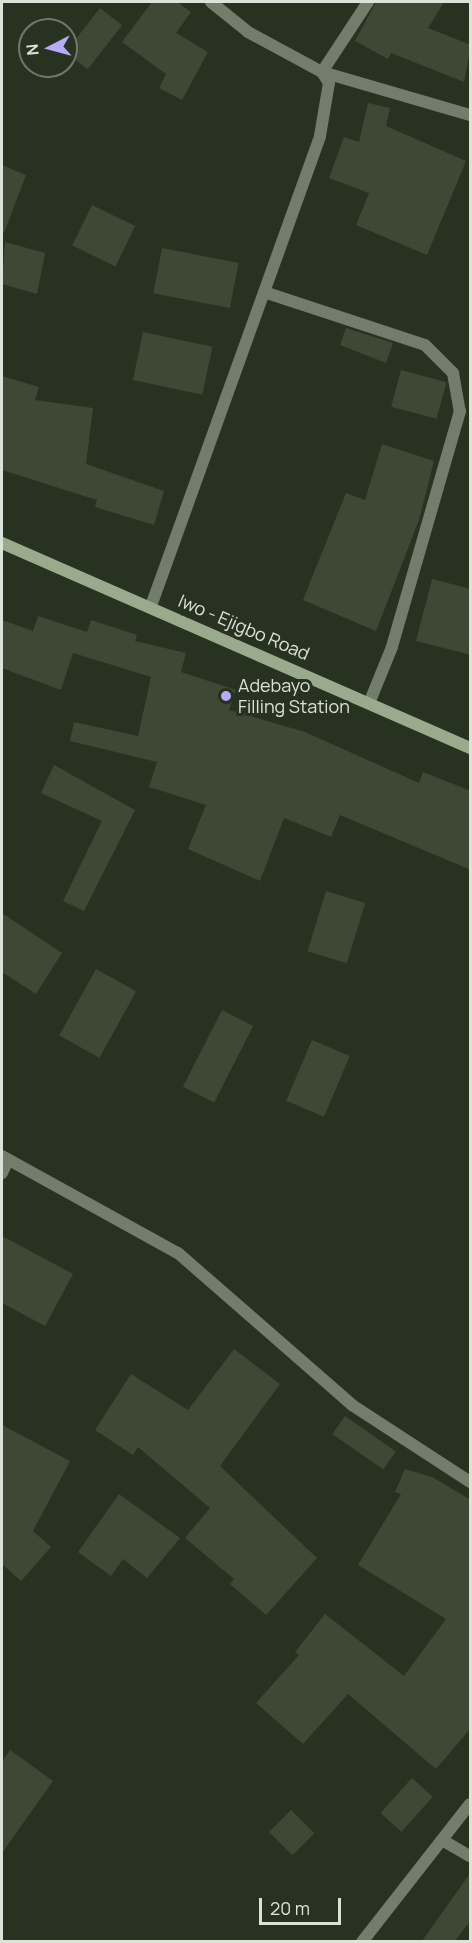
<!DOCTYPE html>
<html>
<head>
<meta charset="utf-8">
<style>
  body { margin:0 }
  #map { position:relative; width:472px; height:1943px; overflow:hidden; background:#283221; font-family:Manrope,sans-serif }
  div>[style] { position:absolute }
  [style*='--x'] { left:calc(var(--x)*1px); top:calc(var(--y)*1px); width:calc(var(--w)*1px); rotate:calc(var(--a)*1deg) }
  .building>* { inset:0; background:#3d4835; transform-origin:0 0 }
  .street>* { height:12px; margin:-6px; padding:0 6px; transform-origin:6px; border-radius:6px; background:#737d6b }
  .secondary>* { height:12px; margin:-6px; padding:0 6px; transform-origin:6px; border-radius:6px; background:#99aa8d }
  .dots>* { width:16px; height:16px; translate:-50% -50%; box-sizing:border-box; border:3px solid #283221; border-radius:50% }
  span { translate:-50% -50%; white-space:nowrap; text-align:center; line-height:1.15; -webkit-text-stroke:6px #283221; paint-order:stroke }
  .street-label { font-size:18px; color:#dbe2d7 }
  .poi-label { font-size:18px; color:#dbe2d7 }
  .left { translate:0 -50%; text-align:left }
  .frame { position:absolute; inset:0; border:3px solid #dbe2d7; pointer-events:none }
  .north { position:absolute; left:18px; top:18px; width:60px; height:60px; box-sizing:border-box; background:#283221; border:2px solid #70786a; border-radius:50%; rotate:264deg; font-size:16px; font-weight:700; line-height:24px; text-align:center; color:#dbe2d7 }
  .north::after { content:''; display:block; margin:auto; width:21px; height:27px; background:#b7abf8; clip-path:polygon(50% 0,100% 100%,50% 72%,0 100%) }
  .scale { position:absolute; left:259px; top:1898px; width:82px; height:27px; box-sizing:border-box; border:3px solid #dbe2d7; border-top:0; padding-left:8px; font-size:18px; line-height:21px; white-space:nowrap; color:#dbe2d7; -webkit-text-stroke:4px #283221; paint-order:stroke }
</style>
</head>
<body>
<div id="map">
  <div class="building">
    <i style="clip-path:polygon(152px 2px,177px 2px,191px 12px,176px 33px,208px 52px,182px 100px,159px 88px,166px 74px,122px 42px)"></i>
    <i style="clip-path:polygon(376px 2px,444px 2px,428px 28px,471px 45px,464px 82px,391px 53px,388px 59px,355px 41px)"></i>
    <i style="left:100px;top:8px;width:28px;height:56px;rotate:38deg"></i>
    <i style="clip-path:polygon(368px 103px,390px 108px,386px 126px,466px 161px,427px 255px,356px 225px,369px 193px,329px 178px,344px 137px,359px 142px)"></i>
    <i style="clip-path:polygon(2px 165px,26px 175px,4px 233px,2px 232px)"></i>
    <i style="left:92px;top:205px;width:48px;height:45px;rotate:26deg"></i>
    <i style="clip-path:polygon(5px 242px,45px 253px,37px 294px,2px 284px)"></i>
    <i style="left:162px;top:248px;width:78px;height:46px;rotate:11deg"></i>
    <i style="clip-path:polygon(346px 328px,393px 343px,386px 363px,340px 345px)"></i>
    <i style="left:143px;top:332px;width:71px;height:49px;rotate:12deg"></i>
    <i style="left:401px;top:370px;width:47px;height:38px;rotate:15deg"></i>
    <i style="clip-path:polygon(2px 376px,39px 387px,35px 400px,93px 408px,86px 464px,164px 491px,154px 525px,95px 507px,97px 500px,2px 470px)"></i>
    <i style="clip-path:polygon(382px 444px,434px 461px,419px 520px,376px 631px,303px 600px,346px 493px,365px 500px)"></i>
    <i style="clip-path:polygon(432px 579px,471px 589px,471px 655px,416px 641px)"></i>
    <i style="clip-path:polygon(38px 616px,87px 632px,91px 620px,137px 635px,135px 641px,186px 653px,181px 672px,236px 690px,229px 710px,305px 732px,419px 783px,423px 772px,471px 791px,471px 870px,340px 815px,331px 837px,284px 818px,260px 881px,188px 849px,206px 805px,149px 787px,157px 762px,70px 741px,74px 722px,138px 736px,151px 677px,73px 653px,61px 690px,2px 668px,2px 620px,33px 631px)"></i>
    <i style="clip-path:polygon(54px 765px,135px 810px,84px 911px,63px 901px,102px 821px,41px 793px)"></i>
    <i style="left:326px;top:891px;width:41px;height:63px;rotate:17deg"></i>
    <i style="clip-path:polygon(2px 913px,62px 953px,36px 994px,2px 972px)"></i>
    <i style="left:96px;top:969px;width:46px;height:76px;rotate:29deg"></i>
    <i style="left:222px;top:1010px;width:35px;height:86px;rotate:27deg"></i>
    <i style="left:312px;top:1040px;width:41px;height:66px;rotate:23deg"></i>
    <i style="clip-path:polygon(2px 1236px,73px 1274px,45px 1326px,2px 1303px)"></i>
    <i style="clip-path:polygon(234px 1349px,280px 1384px,220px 1466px,317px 1558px,266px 1615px,230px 1584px,234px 1579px,185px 1538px,210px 1508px,138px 1447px,133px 1455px,95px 1430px,131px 1374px,188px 1410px)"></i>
    <i style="left:345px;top:1416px;width:62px;height:22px;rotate:35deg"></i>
    <i style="clip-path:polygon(2px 1425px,70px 1461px,33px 1531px,51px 1547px,21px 1581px,2px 1564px)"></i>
    <i style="clip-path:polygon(405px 1469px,432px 1477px,471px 1500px,471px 1728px,436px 1769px,348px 1694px,303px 1744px,256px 1703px,299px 1655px,295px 1652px,325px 1614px,404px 1676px,446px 1619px,358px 1565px,401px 1494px,395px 1492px)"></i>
    <i style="clip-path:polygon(119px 1494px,180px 1538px,147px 1578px,123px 1559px,111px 1576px,78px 1552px)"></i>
    <i style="clip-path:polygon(10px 1750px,53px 1781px,2px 1853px,2px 1762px)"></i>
    <i style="left:412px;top:1778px;width:28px;height:47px;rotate:42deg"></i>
    <i style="left:291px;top:1810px;width:33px;height:31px;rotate:45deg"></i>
    <i style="clip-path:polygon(471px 1872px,471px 1920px,455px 1941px,422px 1941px)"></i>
  </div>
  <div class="street">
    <i style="--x:211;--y:2;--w:48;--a:39"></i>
    <i style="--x:248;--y:32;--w:84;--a:28.4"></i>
    <i style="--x:322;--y:72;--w:154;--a:16.2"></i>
    <i style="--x:322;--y:72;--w:84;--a:-56.7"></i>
    <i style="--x:267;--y:293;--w:166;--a:18.2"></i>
    <i style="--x:425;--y:345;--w:40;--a:45"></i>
    <i style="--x:453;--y:373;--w:39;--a:80"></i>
    <i style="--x:460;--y:411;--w:246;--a:106.1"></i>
    <i style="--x:392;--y:647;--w:58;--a:112.2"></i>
    <i style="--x:151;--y:606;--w:499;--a:-70.2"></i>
    <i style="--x:320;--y:136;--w:54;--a:-80.4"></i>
    <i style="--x:329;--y:83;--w:13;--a:-122"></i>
    <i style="--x:2;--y:1156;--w:201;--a:28.9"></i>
    <i style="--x:178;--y:1253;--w:231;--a:41.1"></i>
    <i style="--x:352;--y:1405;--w:141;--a:33.1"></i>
    <i style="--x:2;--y:1173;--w:14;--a:-65"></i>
    <i style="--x:442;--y:1840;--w:32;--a:30"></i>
    <i style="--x:362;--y:1942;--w:175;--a:-52"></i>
  </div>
  <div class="secondary">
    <i style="--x:2;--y:543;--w:511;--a:23.66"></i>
  </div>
  <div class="dots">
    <i style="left:226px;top:696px;background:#b7abf8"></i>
  </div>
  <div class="street-label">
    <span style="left:244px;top:627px;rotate:23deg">Iwo - Ejigbo Road</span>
  </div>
  <div class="poi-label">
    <span class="left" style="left:238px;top:696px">Adebayo<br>Filling Station</span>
  </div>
  <div class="frame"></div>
  <div class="north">N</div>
  <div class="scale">20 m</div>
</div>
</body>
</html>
